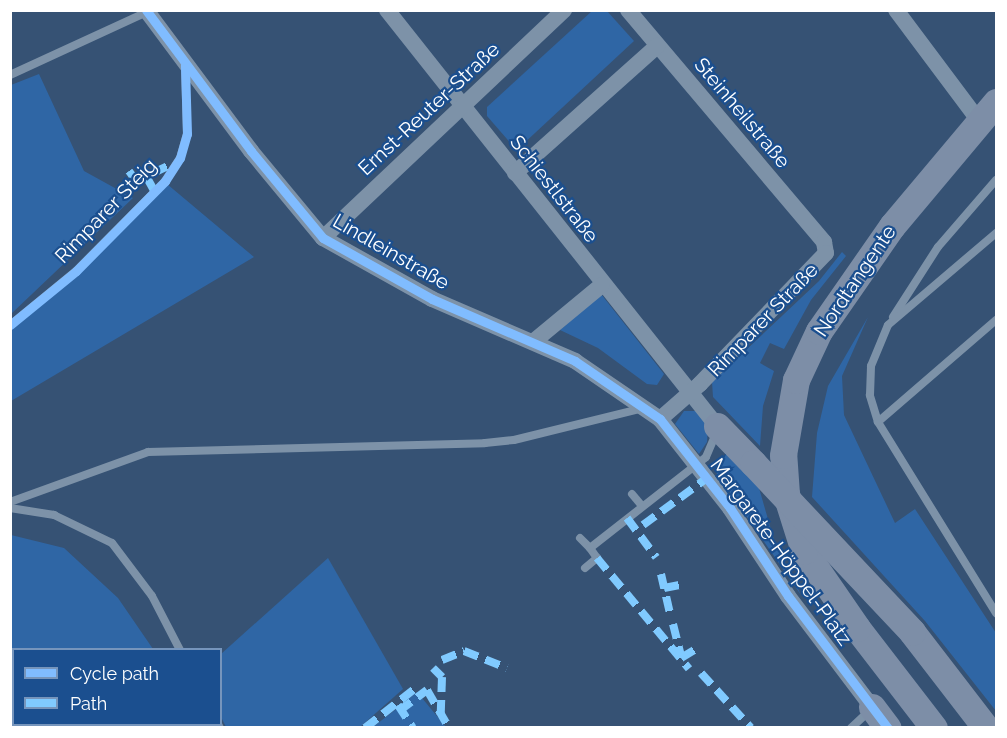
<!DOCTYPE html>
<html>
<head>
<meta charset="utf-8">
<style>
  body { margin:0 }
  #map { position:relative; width:1007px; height:738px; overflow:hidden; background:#365274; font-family:Raleway,sans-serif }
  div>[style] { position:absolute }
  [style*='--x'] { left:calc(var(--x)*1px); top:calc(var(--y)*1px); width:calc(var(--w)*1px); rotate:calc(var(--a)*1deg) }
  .green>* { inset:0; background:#2f66a5 }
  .service>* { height:8px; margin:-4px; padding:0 4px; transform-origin:4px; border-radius:4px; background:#7d92a8 }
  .minor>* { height:16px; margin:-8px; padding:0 8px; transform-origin:8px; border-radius:8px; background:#7d92a8 }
  .primary>* { height:27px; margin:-13.5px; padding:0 13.5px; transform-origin:13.5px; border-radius:13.5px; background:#7d8ea7 }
  .primary-bridge>* { height:27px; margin:-13.5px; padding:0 13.5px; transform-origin:13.5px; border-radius:13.5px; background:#7d8ea7 }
  .quiet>* { height:8px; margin-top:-4px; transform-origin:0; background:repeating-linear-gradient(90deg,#80caff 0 15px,transparent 0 23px) }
  .cycleway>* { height:9px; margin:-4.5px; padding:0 4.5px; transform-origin:4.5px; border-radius:4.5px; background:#80bcff }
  span { translate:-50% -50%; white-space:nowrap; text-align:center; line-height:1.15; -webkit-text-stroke:4.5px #1b4f8f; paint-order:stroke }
  .street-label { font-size:20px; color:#fff }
  .frame { position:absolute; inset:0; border:12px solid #fff; pointer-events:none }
  .legend { position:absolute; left:12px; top:648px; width:210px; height:78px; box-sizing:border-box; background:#1b4f8f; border:2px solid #7695bc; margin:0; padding:8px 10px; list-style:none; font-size:18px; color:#fff }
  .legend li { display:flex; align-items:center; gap:12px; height:30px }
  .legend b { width:30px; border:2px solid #7695bc }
</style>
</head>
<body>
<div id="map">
  <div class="green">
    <i style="clip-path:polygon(592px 11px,607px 11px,634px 41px,521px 146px,513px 146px,487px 116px,487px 107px)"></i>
    <i style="clip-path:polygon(39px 74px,84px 171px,133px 198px,11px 314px,11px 85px)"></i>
    <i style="clip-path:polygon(167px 184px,254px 257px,11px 401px,11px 329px,83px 269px)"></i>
    <i style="clip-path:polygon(842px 252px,846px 256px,811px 300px,784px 349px,770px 343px,760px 363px,774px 371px,763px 406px,760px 446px,713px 397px,712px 382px,819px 281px)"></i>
    <i style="clip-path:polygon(601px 294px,664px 374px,657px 385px,647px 384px,598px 348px,560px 330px)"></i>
    <i style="clip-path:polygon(868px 317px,842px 376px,844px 415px,895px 523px,915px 509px,996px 633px,996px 711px,925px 621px,812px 497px,817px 433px,828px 386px)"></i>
    <i style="clip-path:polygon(684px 411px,698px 411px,708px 427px,707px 442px,699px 454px,675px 424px)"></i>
    <i style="clip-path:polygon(728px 451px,759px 488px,774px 540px,801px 595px,715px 471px)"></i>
    <i style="clip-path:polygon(11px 535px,64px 548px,118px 598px,153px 649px,14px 650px,14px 724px,173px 725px,11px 727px)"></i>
    <i style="clip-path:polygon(328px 558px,403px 689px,360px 727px,226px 727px,221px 717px,221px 654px)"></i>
    <i style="clip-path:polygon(417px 692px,446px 727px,373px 727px,395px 710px)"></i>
  </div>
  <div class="service">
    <i style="--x:10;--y:75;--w:151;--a:-24.7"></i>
    <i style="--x:893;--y:317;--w:83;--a:-57.3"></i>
    <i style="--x:938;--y:247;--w:89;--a:-49.1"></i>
    <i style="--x:996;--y:320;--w:156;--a:139.2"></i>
    <i style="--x:878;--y:422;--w:225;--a:58.3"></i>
    <i style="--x:10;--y:325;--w:85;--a:-39.3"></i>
    <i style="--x:76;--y:271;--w:127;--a:-45.3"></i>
    <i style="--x:165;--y:181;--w:27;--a:-57"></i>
    <i style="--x:180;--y:158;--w:25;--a:-74"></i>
    <i style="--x:187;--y:134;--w:69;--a:-91.7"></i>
    <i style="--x:878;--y:422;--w:28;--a:-107"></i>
    <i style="--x:870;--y:395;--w:29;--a:-88"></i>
    <i style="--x:871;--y:366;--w:44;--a:-67.5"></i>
    <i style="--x:888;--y:325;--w:142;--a:-40.4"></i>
    <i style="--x:632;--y:494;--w:16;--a:50"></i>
    <i style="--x:10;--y:502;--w:147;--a:-19.9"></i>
    <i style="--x:148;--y:452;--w:337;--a:-1.5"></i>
    <i style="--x:485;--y:443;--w:29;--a:-6"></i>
    <i style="--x:514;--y:440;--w:133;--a:-13.9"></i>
    <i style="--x:10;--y:508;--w:45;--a:9"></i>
    <i style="--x:54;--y:515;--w:64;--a:25.8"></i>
    <i style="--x:112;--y:543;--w:66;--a:53"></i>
    <i style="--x:152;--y:596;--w:61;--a:62.6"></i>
    <i style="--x:580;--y:538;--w:14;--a:45"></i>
    <i style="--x:585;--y:568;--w:16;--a:-40"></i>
    <i style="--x:597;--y:558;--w:12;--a:-125"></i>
    <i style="--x:590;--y:548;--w:147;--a:-38.1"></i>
    <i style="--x:706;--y:457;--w:26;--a:-67"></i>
    <i style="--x:218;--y:724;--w:4;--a:63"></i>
    <i style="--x:851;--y:728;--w:26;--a:-43"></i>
  </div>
  <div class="minor">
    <i style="--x:146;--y:10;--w:176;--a:53.3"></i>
    <i style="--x:251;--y:151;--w:113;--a:50.4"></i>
    <i style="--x:323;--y:238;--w:125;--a:29.2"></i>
    <i style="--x:432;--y:299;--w:156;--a:23.4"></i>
    <i style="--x:575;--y:361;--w:103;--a:34.3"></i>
    <i style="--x:660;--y:419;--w:113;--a:51.8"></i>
    <i style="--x:730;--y:508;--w:105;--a:56.6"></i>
    <i style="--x:788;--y:596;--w:139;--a:52.9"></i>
    <i style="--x:387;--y:10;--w:531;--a:51.58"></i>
    <i style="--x:628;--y:10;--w:304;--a:49.8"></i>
    <i style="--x:824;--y:242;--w:11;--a:80"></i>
    <i style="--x:826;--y:253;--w:182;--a:133.9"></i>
    <i style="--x:700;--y:384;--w:53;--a:138.8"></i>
    <i style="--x:896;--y:10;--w:139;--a:53.2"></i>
    <i style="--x:515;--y:173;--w:191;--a:-41.8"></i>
    <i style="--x:323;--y:238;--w:332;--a:-43.4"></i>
    <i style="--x:533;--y:342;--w:89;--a:-39.6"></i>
  </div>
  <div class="primary">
    <i style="--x:717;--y:426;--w:52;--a:45.8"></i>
    <i style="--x:912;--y:632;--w:121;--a:52.4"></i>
    <i style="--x:872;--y:707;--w:26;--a:53"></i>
    <i style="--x:934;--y:728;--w:126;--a:-127.6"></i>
    <i style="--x:857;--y:628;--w:93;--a:-124.5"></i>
    <i style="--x:804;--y:551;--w:60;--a:-107.5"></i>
    <i style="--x:786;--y:494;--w:39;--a:-94"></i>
    <i style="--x:783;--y:455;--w:76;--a:-80.2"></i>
    <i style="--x:796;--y:380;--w:54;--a:-64.9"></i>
    <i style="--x:819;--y:331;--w:128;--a:-55.2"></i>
    <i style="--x:892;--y:226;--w:162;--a:-50"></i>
  </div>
  <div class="primary-bridge">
    <i style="--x:753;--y:463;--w:232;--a:46.7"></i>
  </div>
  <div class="quiet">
    <i style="--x:129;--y:171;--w:12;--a:55"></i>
    <i style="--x:153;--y:173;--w:19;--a:-25"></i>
    <i style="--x:146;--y:176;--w:18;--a:61"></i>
    <i style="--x:627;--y:518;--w:49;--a:53.4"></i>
    <i style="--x:643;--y:525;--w:79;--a:-36.3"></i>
    <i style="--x:597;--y:558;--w:144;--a:50.3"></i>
    <i style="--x:661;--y:574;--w:45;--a:77.2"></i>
    <i style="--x:664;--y:588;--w:21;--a:-11"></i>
    <i style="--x:673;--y:624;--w:33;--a:76"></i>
    <i style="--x:681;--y:658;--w:21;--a:-31"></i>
    <i style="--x:442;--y:660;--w:24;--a:-22"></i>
    <i style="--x:464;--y:651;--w:46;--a:21.6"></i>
    <i style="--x:433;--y:668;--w:13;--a:45"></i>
    <i style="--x:442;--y:677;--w:38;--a:92"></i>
    <i style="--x:701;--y:673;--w:74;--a:47.7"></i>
    <i style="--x:398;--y:705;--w:27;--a:57"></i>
    <i style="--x:399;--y:711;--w:35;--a:-37"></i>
    <i style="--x:427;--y:690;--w:44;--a:59.9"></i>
    <i style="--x:365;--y:728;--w:66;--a:-38.3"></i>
  </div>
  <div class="cycleway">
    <i style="--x:146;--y:10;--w:176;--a:53.3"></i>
    <i style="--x:251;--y:151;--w:113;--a:50.4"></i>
    <i style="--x:323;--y:238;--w:125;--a:29.2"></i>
    <i style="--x:432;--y:299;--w:156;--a:23.4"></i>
    <i style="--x:575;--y:361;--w:103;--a:34.3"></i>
    <i style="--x:660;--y:419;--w:113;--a:51.8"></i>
    <i style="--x:730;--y:508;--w:105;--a:56.6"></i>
    <i style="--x:788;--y:596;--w:166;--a:52.9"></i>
    <i style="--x:10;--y:325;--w:85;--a:-39.3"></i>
    <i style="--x:76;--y:271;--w:127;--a:-45.3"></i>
    <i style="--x:165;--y:181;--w:27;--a:-57"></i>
    <i style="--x:180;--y:158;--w:25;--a:-74"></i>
    <i style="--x:187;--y:134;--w:69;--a:-91.7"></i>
  </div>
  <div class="street-label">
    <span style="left:429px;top:109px;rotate:-43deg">Ernst-Reuter-Straße</span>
    <span style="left:742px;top:113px;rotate:50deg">Steinheilstraße</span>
    <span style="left:554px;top:189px;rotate:52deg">Schiestlstraße</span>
    <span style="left:106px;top:211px;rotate:-46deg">Rimparer Steig</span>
    <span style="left:391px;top:252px;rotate:30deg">Lindleinstraße</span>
    <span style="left:855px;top:281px;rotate:-56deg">Nordtangente</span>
    <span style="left:763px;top:320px;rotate:-46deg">Rimparer Straße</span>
    <span style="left:781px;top:552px;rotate:54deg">Margarete-Höppel-Platz</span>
  </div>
  <div class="frame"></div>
  <ul class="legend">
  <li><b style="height:8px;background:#80bcff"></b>Cycle path</li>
  <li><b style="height:8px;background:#80caff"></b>Path</li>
  </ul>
</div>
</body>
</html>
